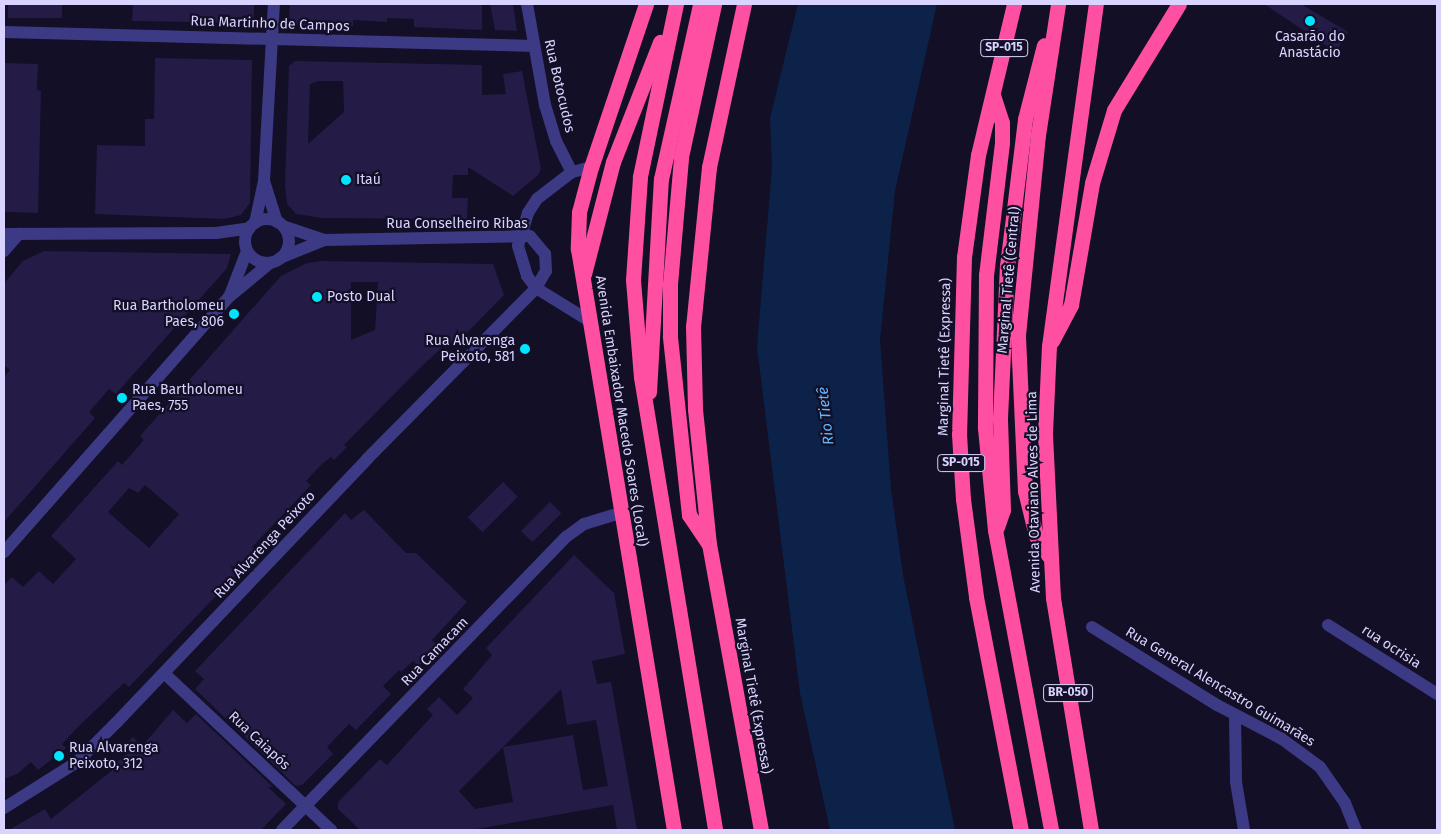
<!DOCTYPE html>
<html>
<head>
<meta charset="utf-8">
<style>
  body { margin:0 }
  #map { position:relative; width:1441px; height:834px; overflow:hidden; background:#130f26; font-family:"Fira Sans",sans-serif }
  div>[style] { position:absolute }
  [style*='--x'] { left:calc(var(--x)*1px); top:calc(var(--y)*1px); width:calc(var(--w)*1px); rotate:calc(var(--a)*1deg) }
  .water>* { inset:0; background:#0c2248 }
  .building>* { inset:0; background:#241b47; transform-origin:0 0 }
  .minor>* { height:12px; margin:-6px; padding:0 6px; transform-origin:6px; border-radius:6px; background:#3d3a85 }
  .minor>.ring { margin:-6px; padding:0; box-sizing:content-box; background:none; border:12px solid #3d3a85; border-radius:50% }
  .highway>* { height:15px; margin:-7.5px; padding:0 7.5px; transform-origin:7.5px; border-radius:7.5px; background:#ff4fa3 }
  .dots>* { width:14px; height:14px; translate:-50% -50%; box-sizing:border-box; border:2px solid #130f26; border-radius:50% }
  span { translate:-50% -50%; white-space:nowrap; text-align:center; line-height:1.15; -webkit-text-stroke:4.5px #130f26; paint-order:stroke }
  .shield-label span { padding:1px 4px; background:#130f26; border:1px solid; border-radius:4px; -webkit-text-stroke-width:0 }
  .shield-label { font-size:12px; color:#d9d4ff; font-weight:700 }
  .street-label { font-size:14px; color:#d9d4ff }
  .poi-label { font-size:14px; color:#d9d4ff }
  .left { translate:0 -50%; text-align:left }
  .right { translate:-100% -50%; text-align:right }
  .water-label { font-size:15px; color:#62b6ff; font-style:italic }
  .frame { position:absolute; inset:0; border:5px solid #d9d4ff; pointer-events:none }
</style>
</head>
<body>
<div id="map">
  <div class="water">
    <i style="clip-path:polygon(798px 4px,937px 4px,895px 191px,880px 340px,891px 489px,903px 575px,955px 830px,830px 830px,800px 693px,757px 347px,772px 168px,770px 118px)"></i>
  </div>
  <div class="building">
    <i style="left:8px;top:4px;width:54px;height:14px"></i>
    <i style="clip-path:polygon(133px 4px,254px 4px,254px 18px,248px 23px,132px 21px)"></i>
    <i style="clip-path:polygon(290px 4px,482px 4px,482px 30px,414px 27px,414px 19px,387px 18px,387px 22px,353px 20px,353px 26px,295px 25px,289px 19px)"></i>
    <i style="clip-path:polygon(490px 4px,513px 4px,517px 31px,495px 30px)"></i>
    <i style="clip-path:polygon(1264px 4px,1301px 4px,1348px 32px,1336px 52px)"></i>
    <i style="clip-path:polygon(155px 58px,252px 60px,250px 203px,241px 215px,224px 219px,95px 214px,97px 145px,145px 146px,145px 119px,154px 119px)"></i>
    <i style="clip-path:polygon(evenodd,295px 61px,482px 65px,482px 95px,506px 94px,503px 74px,522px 71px,541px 169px,538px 175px,513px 196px,468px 167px,468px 175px,453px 175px,452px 198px,468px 198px,467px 219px,322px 218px,296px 214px,287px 204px,285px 185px,289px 66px,295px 61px,318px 81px,343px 81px,344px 112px,308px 144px,310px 84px,318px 81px)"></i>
    <i style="clip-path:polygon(4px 63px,38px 64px,37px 90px,41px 91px,38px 213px,4px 212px)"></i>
    <i style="clip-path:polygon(44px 251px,231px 254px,227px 268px,116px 394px,109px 389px,89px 412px,95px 418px,4px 522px,4px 377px,10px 370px,4px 365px,4px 283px,23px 261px)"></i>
    <i style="clip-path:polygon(evenodd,322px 261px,493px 264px,504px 295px,453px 347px,448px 342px,421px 367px,344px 445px,347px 447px,334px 460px,331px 457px,322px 464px,306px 481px,311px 485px,252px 547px,258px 552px,129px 687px,124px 683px,78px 727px,62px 744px,66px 748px,38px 770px,31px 762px,17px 774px,4px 779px,4px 585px,12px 577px,23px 587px,39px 571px,53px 584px,76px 559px,51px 536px,118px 461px,122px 465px,144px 440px,140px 436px,281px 276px,307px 263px,322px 261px,351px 282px,378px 282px,375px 330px,351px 340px,351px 282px,322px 261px,145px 485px,179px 514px,149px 548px,108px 512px,129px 488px,138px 493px,145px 485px)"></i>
    <i style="left:503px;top:482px;width:21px;height:50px;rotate:45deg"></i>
    <i style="left:550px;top:502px;width:16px;height:41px;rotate:45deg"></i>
    <i style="clip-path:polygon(364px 510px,406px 553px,416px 553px,467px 602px,432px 640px,438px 646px,419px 666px,413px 661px,401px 672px,399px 670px,383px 686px,391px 694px,356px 730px,349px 724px,327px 747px,333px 754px,302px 785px,296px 786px,195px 689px,204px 679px,195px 671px,345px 513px,351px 520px)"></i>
    <i style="clip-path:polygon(evenodd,574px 555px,614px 593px,625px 654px,592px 661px,597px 684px,611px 682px,637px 830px,617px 830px,613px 805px,471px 830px,360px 830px,338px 809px,338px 802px,380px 759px,387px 765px,433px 715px,427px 709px,439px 697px,457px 715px,473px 698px,463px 689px,492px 655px,486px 648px,574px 555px,561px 689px,567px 725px,596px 720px,608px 786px,583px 790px,573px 735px,503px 747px,561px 689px,574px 555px,503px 747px,513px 802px,475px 809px,459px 791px,503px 747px)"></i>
    <i style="clip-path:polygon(173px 710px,187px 723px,196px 714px,273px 787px,268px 787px,286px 804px,261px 830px,9px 830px,45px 809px,51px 819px,119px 765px,117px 762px,130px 751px,125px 745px,133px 737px,142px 746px)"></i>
  </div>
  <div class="minor">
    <i style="--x:527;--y:4;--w:103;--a:79.9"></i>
    <i style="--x:545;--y:105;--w:38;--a:73"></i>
    <i style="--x:556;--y:141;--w:35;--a:63"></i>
    <i style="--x:4;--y:32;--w:530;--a:1.51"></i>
    <i style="--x:591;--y:167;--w:20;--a:165"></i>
    <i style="--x:572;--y:172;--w:44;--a:142.4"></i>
    <i style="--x:537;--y:199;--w:17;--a:123"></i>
    <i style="--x:528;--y:213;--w:34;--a:107"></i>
    <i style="--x:518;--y:246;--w:31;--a:73"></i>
    <i style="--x:527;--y:276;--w:15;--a:53"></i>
    <i style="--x:536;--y:288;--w:65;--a:31.7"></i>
    <i style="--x:264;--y:181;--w:43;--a:72.4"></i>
    <i class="ring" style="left:245px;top:219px;width:32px;height:32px"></i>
    <i style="--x:255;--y:223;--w:43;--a:-77.9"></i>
    <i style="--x:264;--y:181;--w:177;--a:-86.8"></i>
    <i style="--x:4;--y:234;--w:212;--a:-0.3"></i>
    <i style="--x:216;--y:233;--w:34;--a:-8"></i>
    <i style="--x:4;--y:251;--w:23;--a:-49"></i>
    <i style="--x:280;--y:258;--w:48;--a:-22.2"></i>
    <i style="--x:230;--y:295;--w:47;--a:-68.9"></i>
    <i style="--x:4;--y:552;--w:340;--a:-48.6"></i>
    <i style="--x:229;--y:297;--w:53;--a:-39.7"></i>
    <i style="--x:1328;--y:625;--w:129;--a:32.3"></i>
    <i style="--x:1092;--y:627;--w:147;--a:32"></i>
    <i style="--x:1217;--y:705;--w:73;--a:27.6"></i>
    <i style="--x:1282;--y:739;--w:47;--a:36.4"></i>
    <i style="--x:1320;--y:767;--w:44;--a:55.2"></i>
    <i style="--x:1345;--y:803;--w:29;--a:68"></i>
    <i style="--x:165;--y:674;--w:228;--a:43.2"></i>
    <i style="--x:1235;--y:715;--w:67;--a:89.1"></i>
    <i style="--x:1236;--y:782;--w:49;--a:80.5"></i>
    <i style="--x:4;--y:808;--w:86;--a:-32.2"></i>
    <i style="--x:77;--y:762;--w:55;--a:-45"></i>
    <i style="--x:116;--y:723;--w:364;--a:-46.4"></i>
    <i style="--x:367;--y:459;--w:240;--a:-45.3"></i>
    <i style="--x:536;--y:288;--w:20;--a:-60"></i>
    <i style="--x:546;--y:271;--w:17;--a:-93"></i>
    <i style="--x:545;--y:254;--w:23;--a:-130"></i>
    <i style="--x:530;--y:236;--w:206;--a:178.9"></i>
    <i style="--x:324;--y:240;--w:43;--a:-161.1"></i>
    <i style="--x:282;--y:830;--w:408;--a:-45.9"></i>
    <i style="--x:566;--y:537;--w:22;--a:-36"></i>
    <i style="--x:584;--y:524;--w:38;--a:-17"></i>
  </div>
  <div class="highway">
    <i style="--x:646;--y:4;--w:172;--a:108.6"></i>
    <i style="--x:591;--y:167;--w:47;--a:104.9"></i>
    <i style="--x:579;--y:212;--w:37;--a:92"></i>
    <i style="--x:578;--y:249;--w:589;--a:80.62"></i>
    <i style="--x:676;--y:4;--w:177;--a:101.8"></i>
    <i style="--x:640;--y:177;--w:103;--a:93.9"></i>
    <i style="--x:633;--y:280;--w:97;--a:85.3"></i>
    <i style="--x:641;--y:377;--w:459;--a:80.7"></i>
    <i style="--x:744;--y:4;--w:167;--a:102.1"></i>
    <i style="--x:709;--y:167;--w:160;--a:95.7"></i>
    <i style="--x:693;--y:326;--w:83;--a:88.6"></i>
    <i style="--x:695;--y:409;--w:136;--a:84.1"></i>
    <i style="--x:709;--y:544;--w:291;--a:79.7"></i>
    <i style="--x:1014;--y:4;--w:155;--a:103.4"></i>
    <i style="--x:978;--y:155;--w:103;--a:97.8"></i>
    <i style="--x:964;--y:257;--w:177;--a:91.6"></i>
    <i style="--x:959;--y:434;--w:65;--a:86.5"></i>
    <i style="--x:963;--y:499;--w:99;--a:82.4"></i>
    <i style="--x:976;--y:597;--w:237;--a:79.1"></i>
    <i style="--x:993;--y:95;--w:29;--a:72"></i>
    <i style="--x:1002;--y:123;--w:20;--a:90"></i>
    <i style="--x:1002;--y:143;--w:133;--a:96.9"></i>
    <i style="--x:986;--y:275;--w:153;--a:90.4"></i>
    <i style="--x:985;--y:428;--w:102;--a:84.4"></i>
    <i style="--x:995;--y:530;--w:305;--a:79.4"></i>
    <i style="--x:584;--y:274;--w:116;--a:-75.5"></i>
    <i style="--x:613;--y:162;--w:129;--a:-68.6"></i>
    <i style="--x:1052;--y:341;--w:41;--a:-62.2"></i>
    <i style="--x:1071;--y:305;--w:124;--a:-80.2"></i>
    <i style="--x:1092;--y:183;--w:76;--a:-73.2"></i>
    <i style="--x:1114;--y:110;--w:124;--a:-58.5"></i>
    <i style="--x:649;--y:392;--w:213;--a:-86.8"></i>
    <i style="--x:661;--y:179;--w:179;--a:-77.4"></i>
    <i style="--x:997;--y:527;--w:18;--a:-71"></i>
    <i style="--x:1003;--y:510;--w:92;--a:-91.9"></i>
    <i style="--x:1000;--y:418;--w:152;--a:-87.4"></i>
    <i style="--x:1007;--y:266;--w:148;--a:-83"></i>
    <i style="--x:1025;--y:119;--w:76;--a:-75.6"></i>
    <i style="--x:708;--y:543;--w:34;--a:-124"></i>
    <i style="--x:689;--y:515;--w:180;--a:-96.1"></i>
    <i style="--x:670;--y:336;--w:52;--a:-90"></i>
    <i style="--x:670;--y:284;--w:127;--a:-85"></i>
    <i style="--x:681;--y:157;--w:157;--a:-77.8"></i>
    <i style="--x:1048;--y:555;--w:22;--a:-122"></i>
    <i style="--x:1036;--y:536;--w:46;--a:-103.7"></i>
    <i style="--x:1025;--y:491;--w:156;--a:-92.6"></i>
    <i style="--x:1018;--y:335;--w:201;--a:-84.3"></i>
    <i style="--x:1038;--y:135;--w:133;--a:-81.3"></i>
    <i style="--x:1091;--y:830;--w:235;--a:-99.3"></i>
    <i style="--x:1053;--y:598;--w:165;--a:-92.8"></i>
    <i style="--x:1045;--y:433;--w:87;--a:-87.4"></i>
    <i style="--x:1049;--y:346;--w:345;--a:-82.2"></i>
  </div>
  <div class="dots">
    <i style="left:1310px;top:21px;background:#00e5ff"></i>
    <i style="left:346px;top:180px;background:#00e5ff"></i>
    <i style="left:317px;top:297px;background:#00e5ff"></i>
    <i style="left:234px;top:314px;background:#00e5ff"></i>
    <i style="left:525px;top:349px;background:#00e5ff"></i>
    <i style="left:122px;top:398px;background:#00e5ff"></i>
    <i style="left:59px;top:756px;background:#00e5ff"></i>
  </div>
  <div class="shield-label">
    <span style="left:1004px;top:48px">SP-015</span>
    <span style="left:961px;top:463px">SP-015</span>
    <span style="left:1068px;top:693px">BR-050</span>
  </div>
  <div class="street-label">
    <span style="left:270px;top:24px;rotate:2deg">Rua Martinho de Campos</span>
    <span style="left:559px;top:86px;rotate:77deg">Rua Botocudos</span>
    <span style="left:457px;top:224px">Rua Conselheiro Ribas</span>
    <span style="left:1009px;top:280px;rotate:-85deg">Marginal Tietê (Central)</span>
    <span style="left:945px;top:357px;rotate:-89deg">Marginal Tietê (Expressa)</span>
    <span style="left:621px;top:411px;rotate:81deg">Avenida Embaixador Macedo Soares (Local)</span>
    <span style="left:1034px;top:492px;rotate:-91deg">Avenida Otaviano Alves de Lima</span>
    <span style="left:265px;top:545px;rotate:-47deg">Rua Alvarenga Peixoto</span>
    <span style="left:1391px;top:647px;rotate:33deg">rua ocrisia</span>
    <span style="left:435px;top:652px;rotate:-46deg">Rua Camacam</span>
    <span style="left:1220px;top:687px;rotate:31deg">Rua General Alencastro Guimarães</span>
    <span style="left:753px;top:696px;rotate:80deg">Marginal Tietê (Expressa)</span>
    <span style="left:259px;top:741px;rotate:43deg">Rua Caiapós</span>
  </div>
  <div class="poi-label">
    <span style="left:1310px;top:45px">Casarão do<br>Anastácio</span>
    <span class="left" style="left:356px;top:180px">Itaú</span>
    <span class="left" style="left:327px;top:297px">Posto Dual</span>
    <span class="right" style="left:224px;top:314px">Rua Bartholomeu<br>Paes, 806</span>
    <span class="right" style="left:515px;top:349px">Rua Alvarenga<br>Peixoto, 581</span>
    <span class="left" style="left:132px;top:398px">Rua Bartholomeu<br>Paes, 755</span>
    <span class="left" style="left:69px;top:756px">Rua Alvarenga<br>Peixoto, 312</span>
  </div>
  <div class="water-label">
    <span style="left:826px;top:416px;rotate:-96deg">Rio Tietê</span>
  </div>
  <div class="frame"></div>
</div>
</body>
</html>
